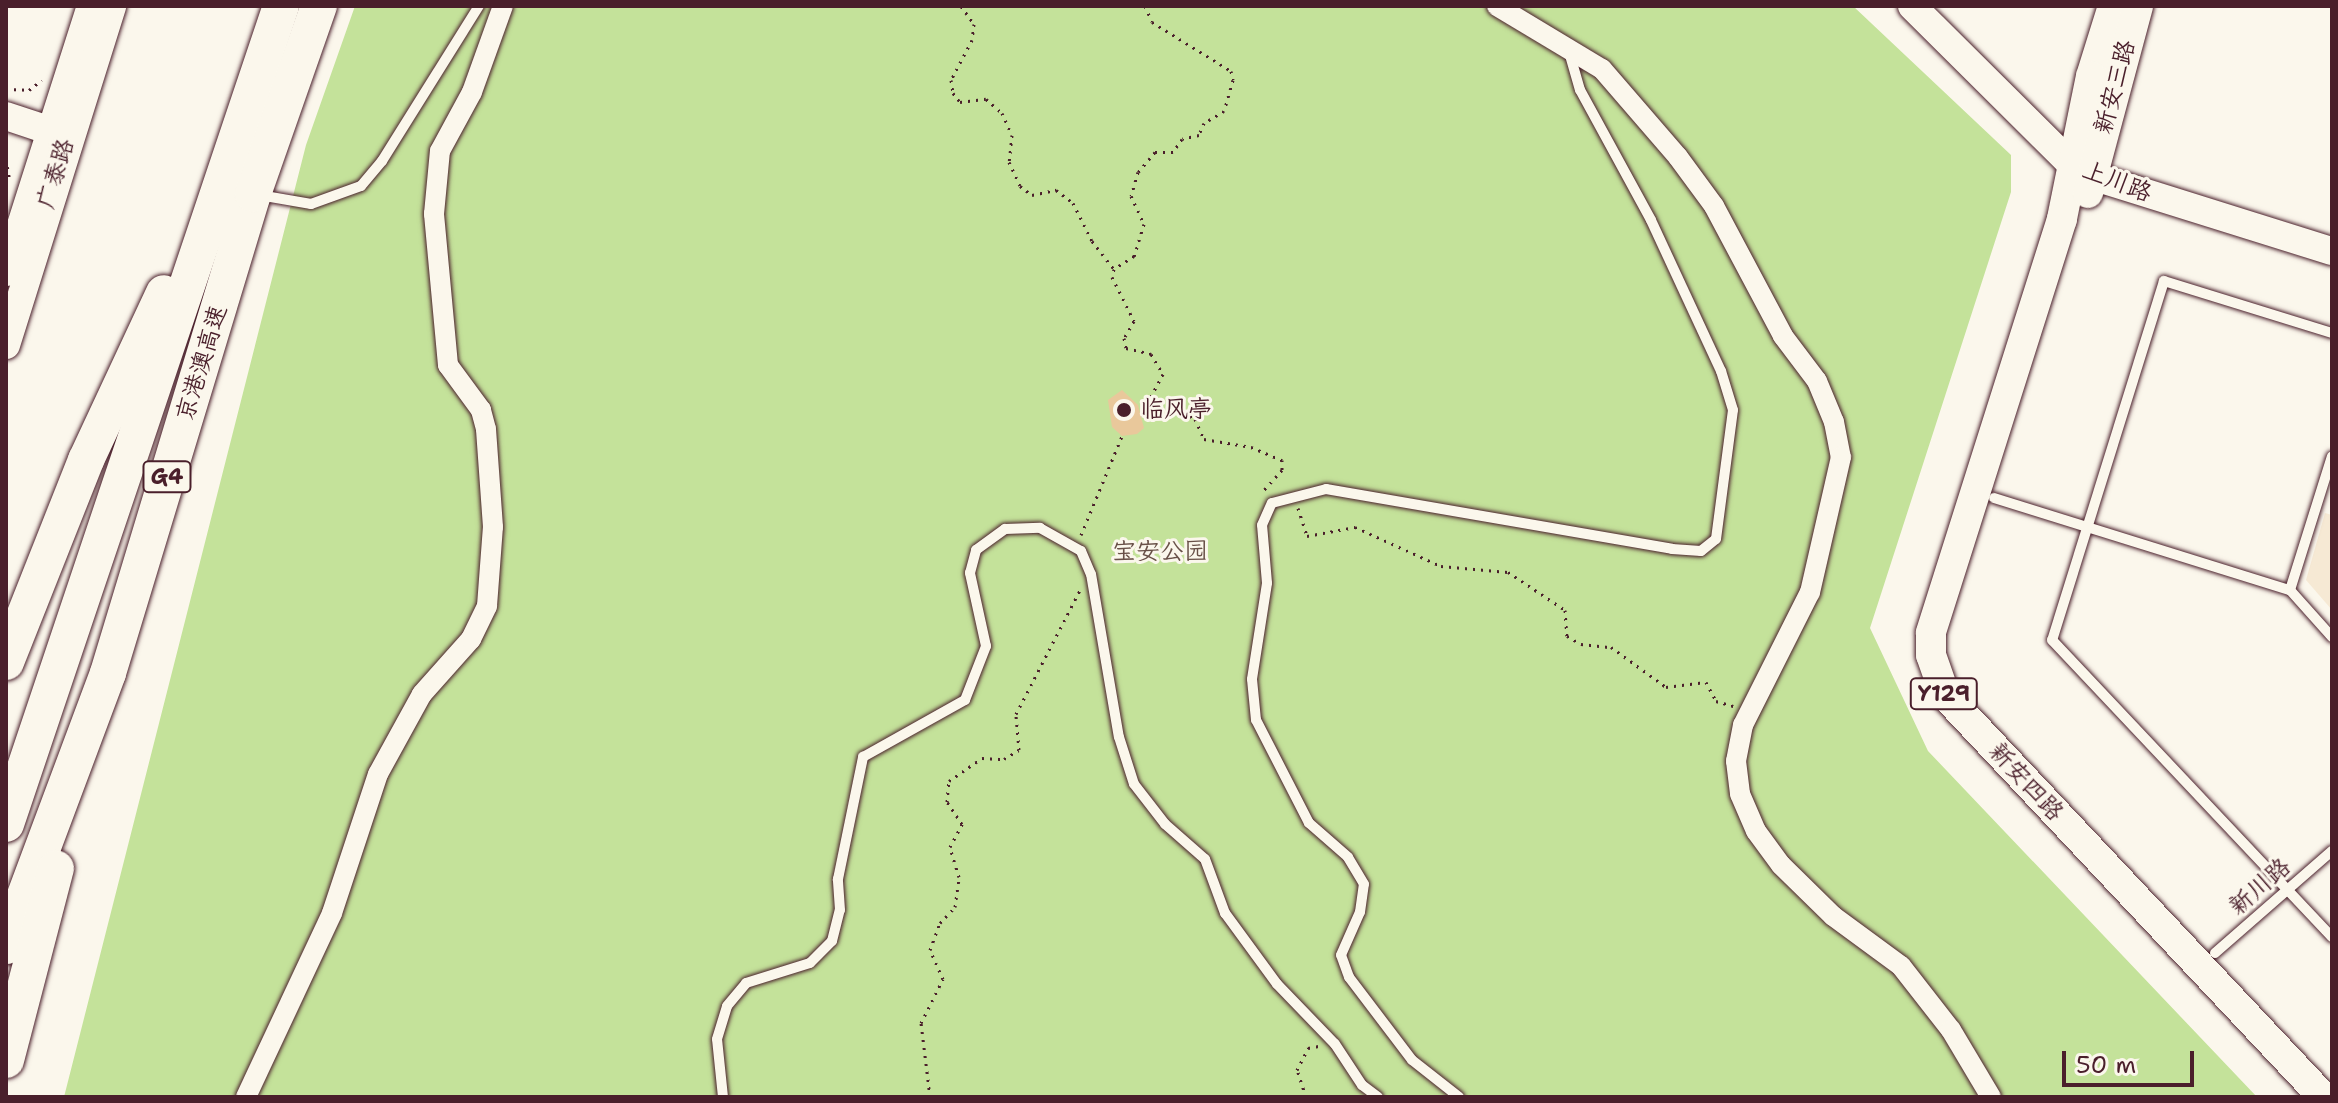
<!DOCTYPE html>
<html>
<head>
<meta charset="utf-8">
<style>
  body { margin:0 }
  #map { position:relative; width:2338px; height:1103px; overflow:hidden; background:#fbf7ec; font-family:"Shantell Sans","LXGW WenKai TC",sans-serif }
  div>[style] { position:absolute }
  [style*='--x'] { left:calc(var(--x)*1px); top:calc(var(--y)*1px); width:calc(var(--w)*1px); rotate:calc(var(--a)*1deg) }
  .built>* { inset:0; background:#f6e9d4 }
  .green>* { inset:0; background:#c4e29a }
  .building>* { inset:0; background:#e9c89b }
  .path>* { height:3px; margin-top:-1.5px; transform-origin:0; background:repeating-linear-gradient(90deg,#4a1f2b 0 2px,transparent 0 8px) }
  .roads { filter:drop-shadow(0 0 2px #4a1f2b) drop-shadow(0 0 2px #4a1f2b) }
  .service>* { height:10px; margin:-5px; padding:0 5px; transform-origin:5px; border-radius:5px; background:#fbf7ec }
  .minor>* { height:20px; margin:-10px; padding:0 10px; transform-origin:10px; border-radius:10px; background:#fbf7ec }
  .secondary>* { height:28px; margin:-14px; padding:0 14px; transform-origin:14px; border-radius:14px; background:#fbf7ec }
  .primary>* { height:30px; margin:-15px; padding:0 15px; transform-origin:15px; border-radius:15px; background:#fbf7ec }
  .motorway>* { height:36px; margin:-18px; padding:0 18px; transform-origin:18px; border-radius:18px; background:#fbf7ec }
  .dots>* { width:22px; height:22px; translate:-50% -50%; box-sizing:border-box; border:4px solid #fbf7ec; border-radius:50% }
  span { translate:-50% -50%; white-space:nowrap; text-align:center; line-height:1.15; -webkit-text-stroke:6px #fbf7ec; paint-order:stroke }
  .shield-label span { padding:2px 6px; background:#fbf7ec; border:2px solid; border-radius:6px; -webkit-text-stroke-width:0 }
  .shield-label { font-size:22px; color:#4a1f2b; font-weight:700 }
  .street-label { font-size:24px; color:#4a1f2b }
  .poi-label { font-size:24px; color:#4a1f2b }
  .left { translate:0 -50%; text-align:left }
  .park-label { font-size:24px; color:#685047 }
  .frame { position:absolute; inset:0; border:8px solid #4a1f2b; pointer-events:none }
  .scale { position:absolute; left:2062px; top:1051px; width:132px; height:36px; box-sizing:border-box; border:4px solid #4a1f2b; border-top:0; padding-left:10px; font-size:24px; line-height:28px; white-space:nowrap; color:#4a1f2b; -webkit-text-stroke:6px #fbf7ec; paint-order:stroke }
</style>
</head>
<body>
<div id="map">
  <div class="built">
    <i style="clip-path:polygon(2325px 513px,2332px 515px,2332px 610px,2306px 580px)"></i>
  </div>
  <div class="green">
    <i style="clip-path:polygon(355px 6px,1853px 6px,2011px 155px,2011px 192px,1870px 628px,1928px 751px,2257px 1097px,64px 1097px,306px 145px)"></i>
  </div>
  <div class="building">
    <i style="clip-path:polygon(1122px 390px,1138px 405px,1144px 428px,1137px 434px,1122px 436px,1112px 427px,1108px 400px)"></i>
  </div>
  <div class="path">
    <i style="--x:961;--y:6;--w:22;--a:54"></i>
    <i style="--x:974;--y:24;--w:16;--a:97"></i>
    <i style="--x:972;--y:40;--w:45;--a:117.7"></i>
    <i style="--x:951;--y:80;--w:13;--a:81"></i>
    <i style="--x:953;--y:93;--w:11;--a:52"></i>
    <i style="--x:960;--y:102;--w:26;--a:-7"></i>
    <i style="--x:986;--y:99;--w:21;--a:41"></i>
    <i style="--x:1002;--y:113;--w:24;--a:66"></i>
    <i style="--x:1012;--y:135;--w:27;--a:96"></i>
    <i style="--x:1009;--y:162;--w:26;--a:65"></i>
    <i style="--x:1020;--y:186;--w:15;--a:37"></i>
    <i style="--x:1032;--y:195;--w:25;--a:-12"></i>
    <i style="--x:1056;--y:190;--w:21;--a:37"></i>
    <i style="--x:1073;--y:203;--w:42;--a:63.4"></i>
    <i style="--x:1092;--y:241;--w:36;--a:52"></i>
    <i style="--x:1145;--y:6;--w:17;--a:66"></i>
    <i style="--x:1152;--y:22;--w:93;--a:31.8"></i>
    <i style="--x:1231;--y:71;--w:9;--a:77"></i>
    <i style="--x:1233;--y:80;--w:32;--a:106"></i>
    <i style="--x:1224;--y:111;--w:23;--a:149"></i>
    <i style="--x:1204;--y:123;--w:13;--a:113"></i>
    <i style="--x:1199;--y:135;--w:17;--a:167"></i>
    <i style="--x:1182;--y:139;--w:16;--a:125"></i>
    <i style="--x:1173;--y:152;--w:18;--a:180"></i>
    <i style="--x:1155;--y:152;--w:26;--a:130"></i>
    <i style="--x:1138;--y:172;--w:25;--a:106"></i>
    <i style="--x:1131;--y:196;--w:31;--a:65"></i>
    <i style="--x:1144;--y:224;--w:34;--a:107"></i>
    <i style="--x:1134;--y:256;--w:24;--a:147"></i>
    <i style="--x:1114;--y:269;--w:8;--a:104"></i>
    <i style="--x:1112;--y:277;--w:49;--a:63.4"></i>
    <i style="--x:1134;--y:321;--w:20;--a:120"></i>
    <i style="--x:1124;--y:338;--w:10;--a:79"></i>
    <i style="--x:1126;--y:348;--w:26;--a:13"></i>
    <i style="--x:1151;--y:354;--w:23;--a:59"></i>
    <i style="--x:1163;--y:374;--w:47;--a:118.2"></i>
    <i style="--x:1141;--y:415;--w:42;--a:-4.1"></i>
    <i style="--x:1183;--y:412;--w:14;--a:30"></i>
    <i style="--x:1195;--y:419;--w:22;--a:66"></i>
    <i style="--x:1204;--y:439;--w:48;--a:9.7"></i>
    <i style="--x:1251;--y:447;--w:34;--a:23"></i>
    <i style="--x:1282;--y:460;--w:10;--a:90"></i>
    <i style="--x:1282;--y:470;--w:27;--a:132"></i>
    <i style="--x:6;--y:89;--w:23;--a:2"></i>
    <i style="--x:29;--y:90;--w:16;--a:-38"></i>
    <i style="--x:6;--y:159;--w:23;--a:80"></i>
    <i style="--x:1298;--y:508;--w:29;--a:72"></i>
    <i style="--x:1307;--y:536;--w:49;--a:-10.6"></i>
    <i style="--x:1355;--y:527;--w:94;--a:24.4"></i>
    <i style="--x:1441;--y:566;--w:67;--a:5.1"></i>
    <i style="--x:1508;--y:572;--w:69;--a:33.7"></i>
    <i style="--x:1565;--y:610;--w:26;--a:86"></i>
    <i style="--x:1567;--y:636;--w:16;--a:30"></i>
    <i style="--x:1581;--y:644;--w:30;--a:6"></i>
    <i style="--x:1611;--y:647;--w:68;--a:36"></i>
    <i style="--x:1666;--y:687;--w:40;--a:-7.1"></i>
    <i style="--x:1706;--y:682;--w:21;--a:62"></i>
    <i style="--x:1716;--y:701;--w:18;--a:16"></i>
    <i style="--x:1081;--y:535;--w:107;--a:-67.5"></i>
    <i style="--x:930;--y:1097;--w:75;--a:-96.9"></i>
    <i style="--x:921;--y:1023;--w:49;--a:-63.4"></i>
    <i style="--x:943;--y:979;--w:32;--a:-114"></i>
    <i style="--x:930;--y:950;--w:29;--a:-70"></i>
    <i style="--x:940;--y:923;--w:22;--a:-47"></i>
    <i style="--x:955;--y:907;--w:30;--a:-82"></i>
    <i style="--x:959;--y:877;--w:31;--a:-107"></i>
    <i style="--x:950;--y:847;--w:26;--a:-62"></i>
    <i style="--x:962;--y:824;--w:27;--a:-124"></i>
    <i style="--x:947;--y:802;--w:21;--a:-85"></i>
    <i style="--x:949;--y:781;--w:40;--a:-34.9"></i>
    <i style="--x:982;--y:758;--w:22;--a:3"></i>
    <i style="--x:1004;--y:759;--w:17;--a:-31"></i>
    <i style="--x:1019;--y:750;--w:36;--a:-95"></i>
    <i style="--x:1016;--y:714;--w:142;--a:-62.7"></i>
    <i style="--x:1024;--y:1097;--w:10;--a:0"></i>
    <i style="--x:1306;--y:1097;--w:28;--a:-108"></i>
    <i style="--x:1297;--y:1070;--w:25;--a:-63"></i>
    <i style="--x:1308;--y:1048;--w:11;--a:-10"></i>
  </div>
  <div class="roads">
    <div class="service">
      <i style="--x:259;--y:195;--w:53;--a:9.8"></i>
      <i style="--x:311;--y:204;--w:53;--a:-19.8"></i>
      <i style="--x:361;--y:186;--w:33;--a:-50"></i>
      <i style="--x:382;--y:161;--w:183;--a:-58"></i>
      <i style="--x:2332;--y:333;--w:176;--a:-162.8"></i>
      <i style="--x:2164;--y:281;--w:376;--a:107.3"></i>
      <i style="--x:2052;--y:640;--w:408;--a:46.7"></i>
      <i style="--x:1994;--y:498;--w:310;--a:17.3"></i>
      <i style="--x:2290;--y:590;--w:140;--a:-72.6"></i>
      <i style="--x:2290;--y:590;--w:63;--a:48.2"></i>
      <i style="--x:2215;--y:953;--w:155;--a:-41.1"></i>
      <i style="--x:723;--y:1097;--w:58;--a:-95.9"></i>
      <i style="--x:717;--y:1039;--w:34;--a:-73"></i>
      <i style="--x:727;--y:1006;--w:30;--a:-50"></i>
      <i style="--x:746;--y:983;--w:67;--a:-17.4"></i>
      <i style="--x:810;--y:963;--w:31;--a:-45"></i>
      <i style="--x:832;--y:941;--w:32;--a:-76"></i>
      <i style="--x:840;--y:910;--w:31;--a:-94"></i>
      <i style="--x:838;--y:879;--w:125;--a:-78.4"></i>
      <i style="--x:863;--y:757;--w:117;--a:-29.2"></i>
      <i style="--x:965;--y:700;--w:58;--a:-68.7"></i>
      <i style="--x:986;--y:646;--w:75;--a:-102.4"></i>
      <i style="--x:970;--y:573;--w:24;--a:-75"></i>
      <i style="--x:976;--y:550;--w:36;--a:-36"></i>
      <i style="--x:1005;--y:529;--w:35;--a:-2"></i>
      <i style="--x:1040;--y:528;--w:47;--a:29.3"></i>
      <i style="--x:1081;--y:551;--w:25;--a:67"></i>
      <i style="--x:1091;--y:574;--w:165;--a:80.3"></i>
      <i style="--x:1119;--y:737;--w:49;--a:72.3"></i>
      <i style="--x:1134;--y:784;--w:51;--a:52.2"></i>
      <i style="--x:1165;--y:824;--w:53;--a:41.2"></i>
      <i style="--x:1205;--y:859;--w:58;--a:69.7"></i>
      <i style="--x:1225;--y:913;--w:88;--a:53.8"></i>
      <i style="--x:1277;--y:984;--w:83;--a:46"></i>
      <i style="--x:1335;--y:1044;--w:49;--a:56.6"></i>
      <i style="--x:1362;--y:1085;--w:20;--a:37"></i>
      <i style="--x:1459;--y:1097;--w:60;--a:-141.8"></i>
      <i style="--x:1412;--y:1060;--w:104;--a:-127.2"></i>
      <i style="--x:1349;--y:977;--w:23;--a:-110"></i>
      <i style="--x:1341;--y:955;--w:47;--a:-66.2"></i>
      <i style="--x:1360;--y:912;--w:28;--a:-82"></i>
      <i style="--x:1364;--y:884;--w:31;--a:-121"></i>
      <i style="--x:1348;--y:857;--w:52;--a:-138.9"></i>
      <i style="--x:1309;--y:823;--w:116;--a:-117.2"></i>
      <i style="--x:1256;--y:720;--w:41;--a:-95.6"></i>
      <i style="--x:1252;--y:679;--w:97;--a:-81.1"></i>
      <i style="--x:1267;--y:583;--w:58;--a:-94.9"></i>
      <i style="--x:1262;--y:525;--w:24;--a:-66"></i>
      <i style="--x:1272;--y:503;--w:56;--a:-14.5"></i>
      <i style="--x:1326;--y:489;--w:351;--a:9.8"></i>
      <i style="--x:1672;--y:549;--w:29;--a:4"></i>
      <i style="--x:1701;--y:551;--w:19;--a:-39"></i>
      <i style="--x:1716;--y:539;--w:130;--a:-82.5"></i>
      <i style="--x:1733;--y:410;--w:41;--a:-107.1"></i>
      <i style="--x:1721;--y:371;--w:166;--a:-114.9"></i>
      <i style="--x:1651;--y:220;--w:148;--a:-118.6"></i>
      <i style="--x:1580;--y:90;--w:40;--a:-106"></i>
    </div>
    <div class="minor">
      <i style="--x:1497;--y:6;--w:122;--a:31"></i>
      <i style="--x:1602;--y:69;--w:116;--a:49.2"></i>
      <i style="--x:1678;--y:157;--w:61;--a:53.7"></i>
      <i style="--x:1714;--y:206;--w:147;--a:62"></i>
      <i style="--x:1783;--y:336;--w:56;--a:52.9"></i>
      <i style="--x:1817;--y:381;--w:44;--a:67.5"></i>
      <i style="--x:1834;--y:422;--w:36;--a:79"></i>
      <i style="--x:1841;--y:457;--w:139;--a:102.9"></i>
      <i style="--x:1810;--y:592;--w:149;--a:116.7"></i>
      <i style="--x:1743;--y:725;--w:37;--a:101"></i>
      <i style="--x:1736;--y:761;--w:33;--a:83"></i>
      <i style="--x:1740;--y:794;--w:40;--a:66.6"></i>
      <i style="--x:1756;--y:831;--w:42;--a:53.7"></i>
      <i style="--x:1781;--y:865;--w:73;--a:44.4"></i>
      <i style="--x:1833;--y:916;--w:84;--a:36.3"></i>
      <i style="--x:1901;--y:966;--w:81;--a:52"></i>
      <i style="--x:1951;--y:1030;--w:78;--a:59.2"></i>
      <i style="--x:246;--y:1097;--w:203;--a:-64.9"></i>
      <i style="--x:332;--y:913;--w:146;--a:-71.7"></i>
      <i style="--x:378;--y:774;--w:91;--a:-61.2"></i>
      <i style="--x:422;--y:694;--w:74;--a:-48.3"></i>
      <i style="--x:471;--y:639;--w:37;--a:-64"></i>
      <i style="--x:487;--y:606;--w:79;--a:-85.7"></i>
      <i style="--x:493;--y:527;--w:98;--a:-94.1"></i>
      <i style="--x:486;--y:429;--w:20;--a:-105"></i>
      <i style="--x:481;--y:410;--w:56;--a:-126.3"></i>
      <i style="--x:448;--y:365;--w:152;--a:-95.3"></i>
      <i style="--x:434;--y:214;--w:63;--a:-84.6"></i>
      <i style="--x:440;--y:151;--w:67;--a:-61.5"></i>
      <i style="--x:472;--y:92;--w:91;--a:-70.2"></i>
    </div>
    <div class="secondary">
      <i style="--x:1912;--y:6;--w:227;--a:44.8"></i>
      <i style="--x:2073;--y:166;--w:21;--a:28"></i>
      <i style="--x:2092;--y:176;--w:251;--a:17.4"></i>
      <i style="--x:6;--y:116;--w:44;--a:18.4"></i>
      <i style="--x:6;--y:272;--w:279;--a:-72.3"></i>
      <i style="--x:6;--y:345;--w:355;--a:-72.6"></i>
    </div>
    <div class="primary">
      <i style="--x:2113;--y:6;--w:73;--a:107.4"></i>
      <i style="--x:2091;--y:76;--w:146;--a:101.5"></i>
      <i style="--x:2062;--y:219;--w:434;--a:107.6"></i>
      <i style="--x:1931;--y:633;--w:22;--a:90"></i>
      <i style="--x:1931;--y:655;--w:42;--a:70.7"></i>
      <i style="--x:1945;--y:695;--w:552;--a:46.76"></i>
      <i style="--x:2088;--y:193;--w:194;--a:-75"></i>
    </div>
    <div class="motorway">
      <i style="--x:6;--y:662;--w:217;--a:-68.4"></i>
      <i style="--x:86;--y:460;--w:184;--a:-65"></i>
      <i style="--x:6;--y:824;--w:863;--a:-71.42"></i>
      <i style="--x:6;--y:946;--w:291;--a:-69.5"></i>
      <i style="--x:108;--y:673;--w:500;--a:-73.16"></i>
      <i style="--x:253;--y:194;--w:199;--a:-70.7"></i>
      <i style="--x:6;--y:1060;--w:198;--a:-75.4"></i>
    </div>
  </div>
  <div class="dots">
    <i style="left:1124px;top:410px;background:#4a1f2b"></i>
  </div>
  <div class="shield-label">
    <span style="left:167px;top:477px">G4</span>
    <span style="left:1944px;top:694px">Y129</span>
  </div>
  <div class="street-label">
    <span style="left:2115px;top:87px;rotate:-75deg">新安三路</span>
    <span style="left:56px;top:174px;rotate:-73deg">广泰路</span>
    <span style="left:2117px;top:182px;rotate:21deg">上川路</span>
    <span style="left:202px;top:363px;rotate:-73deg">京港澳高速</span>
    <span style="left:2026px;top:782px;rotate:47deg">新安四路</span>
    <span style="left:2260px;top:887px;rotate:-41deg">新川路</span>
  </div>
  <div class="poi-label">
    <span class="left" style="left:1140px;top:410px">临风亭</span>
  </div>
  <div class="park-label">
    <span style="left:1160px;top:552px">宝安公园</span>
  </div>
  <div class="frame"></div>
  <div class="scale">50 m</div>
</div>
</body>
</html>
